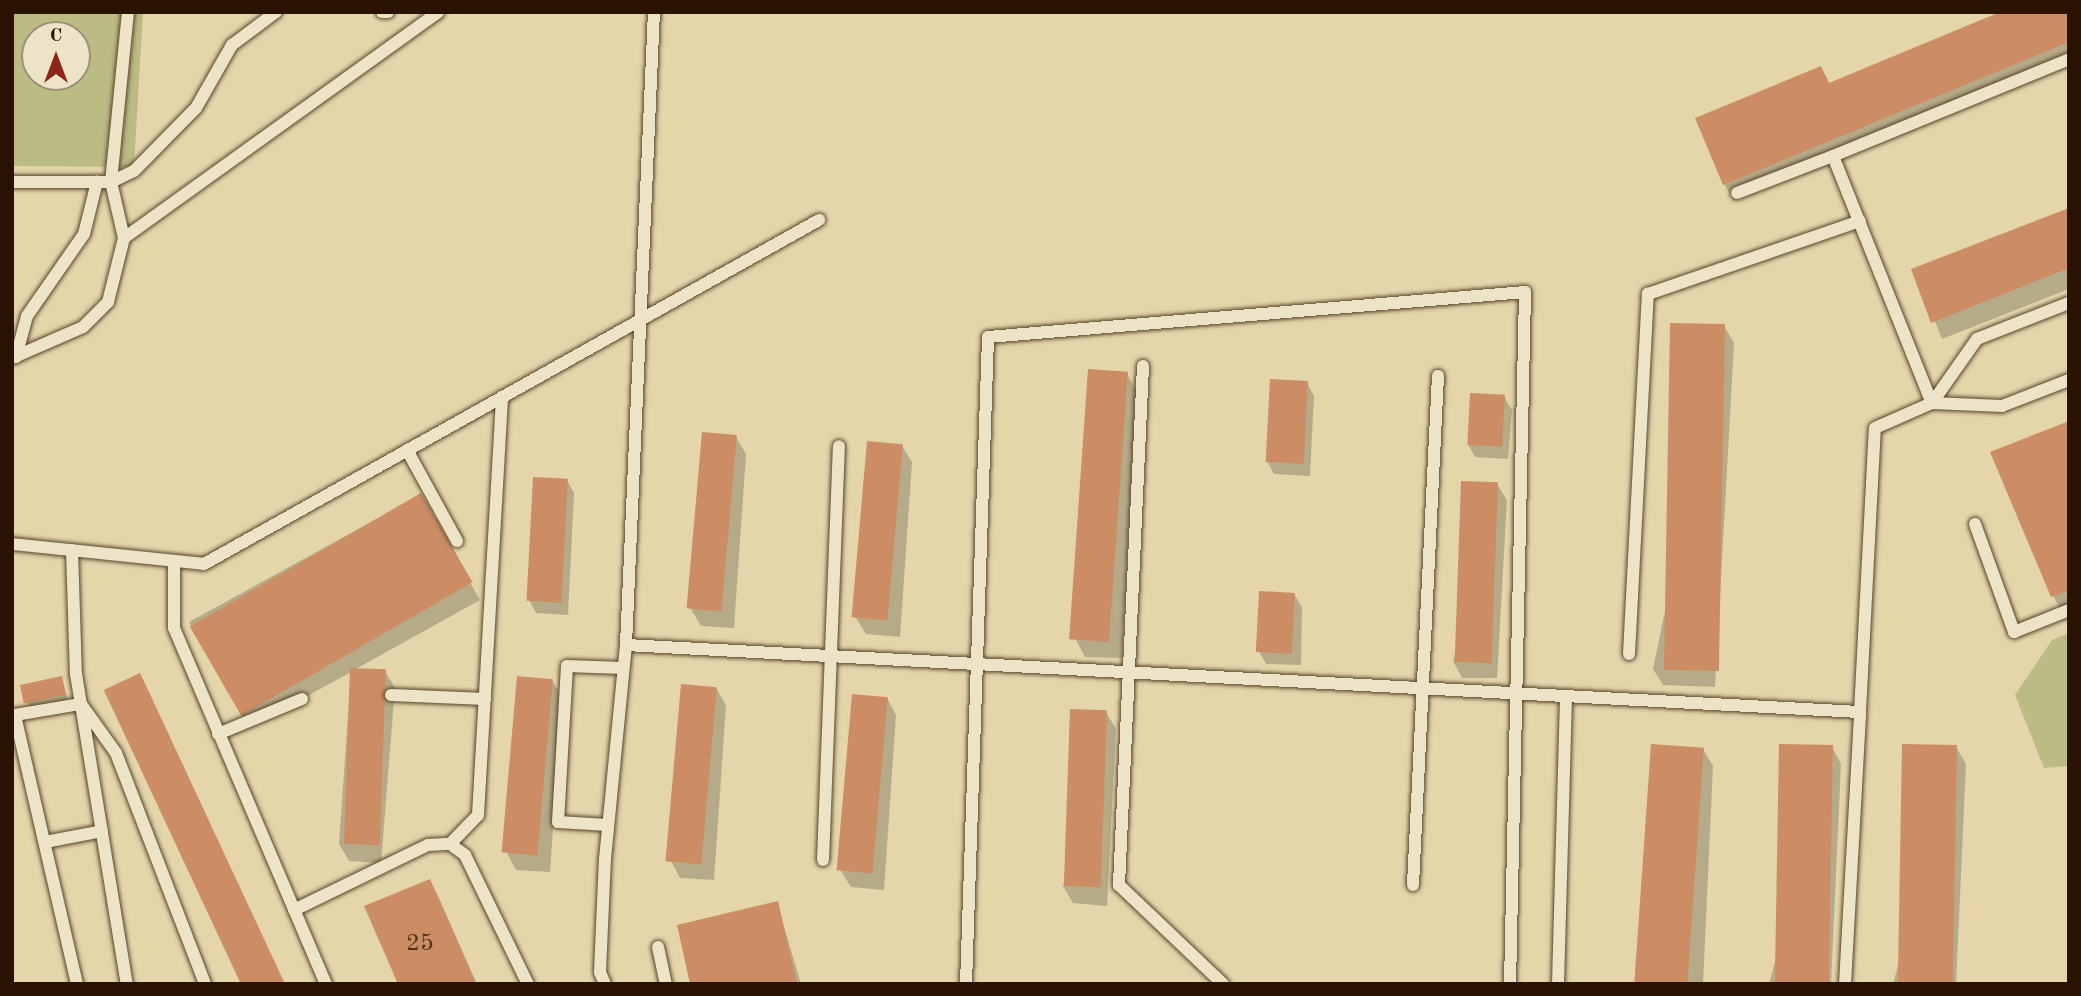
<!DOCTYPE html>
<html>
<head>
<meta charset="utf-8">
<style>
  body { margin:0 }
  #map { position:relative; width:2081px; height:996px; overflow:hidden; background:#e4d6aa; font-family:"Old Standard TT",serif }
  div>[style] { position:absolute }
  [style*='--x'] { left:calc(var(--x)*1px); top:calc(var(--y)*1px); width:calc(var(--w)*1px); rotate:calc(var(--a)*1deg) }
  .green>* { inset:0; background:#bbbc84 }
  .shadow>* { inset:0; background:#0003 }
  .building>* { inset:0; background:#cc8d65; transform-origin:0 0 }
  .roads { filter:drop-shadow(0 0 2px #58432a) drop-shadow(0 0 2px #58432a) }
  .lane>* { height:12px; margin:-6px; padding:0 6px; transform-origin:6px; border-radius:6px; background:#ede4c8 }
  span { translate:-50% -50%; white-space:nowrap; text-align:center; line-height:1.15; -webkit-text-stroke:5px #ede4c8; paint-order:stroke }
  .number-label { font-size:24px; color:#523119 }
  .number-label span { -webkit-text-stroke-width:0 }
  .frame { position:absolute; inset:0; border:14px solid #291200; pointer-events:none }
  .north { position:absolute; left:21px; top:21px; width:70px; height:70px; box-sizing:border-box; background:#ede4c8; border:2px solid #9f9078; border-radius:50%; rotate:0deg; font-size:19px; font-weight:700; line-height:28px; text-align:center; color:#291200 }
  .north::after { content:''; display:block; margin:auto; width:24px; height:32px; background:#8f2418; clip-path:polygon(50% 0,100% 100%,50% 72%,0 100%) }
</style>
</head>
<body>
<div id="map">
  <div class="green">
    <i style="clip-path:polygon(evenodd,12px 12px,143px 12px,134px 167px,12px 166px,12px 12px,35px 35px,77px 35px,77px 77px,35px 77px,35px 35px)"></i>
    <i style="clip-path:polygon(2069px 633px,2069px 766px,2044px 768px,2015px 695px,2052px 640px)"></i>
  </div>
  <div class="shadow">
    <i style="clip-path:polygon(2069px 12px,2069px 63px,1734px 201px,1724px 184px,1821px 68px,1830px 84px)"></i>
    <i style="clip-path:polygon(2069px 210px,2069px 289px,1942px 339px,1914px 270px)"></i>
    <i style="clip-path:polygon(1724px 326px,1734px 343px,1715px 687px,1663px 685px,1653px 669px)"></i>
    <i style="clip-path:polygon(1127px 374px,1136px 390px,1122px 658px,1085px 657px,1076px 640px)"></i>
    <i style="clip-path:polygon(1307px 383px,1314px 396px,1310px 476px,1274px 474px,1267px 461px)"></i>
    <i style="clip-path:polygon(1504px 397px,1512px 410px,1508px 459px,1475px 457px,1468px 444px)"></i>
    <i style="clip-path:polygon(2069px 423px,2069px 610px,2063px 613px,2053px 596px)"></i>
    <i style="clip-path:polygon(736px 437px,746px 454px,734px 628px,701px 626px,691px 609px)"></i>
    <i style="clip-path:polygon(902px 446px,912px 462px,900px 637px,866px 634px,856px 618px)"></i>
    <i style="clip-path:polygon(567px 480px,574px 493px,568px 615px,536px 613px,529px 600px)"></i>
    <i style="clip-path:polygon(1497px 484px,1507px 500px,1497px 678px,1462px 678px,1453px 661px)"></i>
    <i style="clip-path:polygon(420px 495px,480px 600px,354px 670px,385px 671px,395px 688px,381px 863px,349px 861px,339px 844px,351px 672px,249px 728px,189px 622px)"></i>
    <i style="clip-path:polygon(1294px 594px,1302px 607px,1301px 665px,1266px 664px,1259px 651px)"></i>
    <i style="clip-path:polygon(140px 675px,149px 692px,284px 984px,242px 984px)"></i>
    <i style="clip-path:polygon(61px 678px,69px 703px,30px 710px,22px 686px)"></i>
    <i style="clip-path:polygon(552px 680px,562px 697px,550px 872px,516px 870px,507px 853px)"></i>
    <i style="clip-path:polygon(716px 688px,726px 705px,714px 880px,680px 878px,671px 861px)"></i>
    <i style="clip-path:polygon(887px 698px,896px 715px,884px 890px,851px 887px,841px 871px)"></i>
    <i style="clip-path:polygon(1106px 712px,1116px 729px,1107px 906px,1073px 903px,1063px 886px)"></i>
    <i style="clip-path:polygon(1832px 747px,1841px 764px,1831px 984px,1769px 984px)"></i>
    <i style="clip-path:polygon(1956px 747px,1966px 764px,1956px 984px,1893px 984px)"></i>
    <i style="clip-path:polygon(1703px 749px,1713px 766px,1703px 984px,1641px 984px)"></i>
    <i style="clip-path:polygon(430px 881px,439px 898px,477px 984px,400px 984px)"></i>
    <i style="clip-path:polygon(777px 903px,801px 984px,692px 984px)"></i>
  </div>
  <div class="building">
    <i style="clip-path:polygon(2000px 12px,2069px 12px,2069px 42px,1723px 185px,1695px 118px,1821px 66px,1829px 83px)"></i>
    <i style="clip-path:polygon(2069px 208px,2069px 268px,1931px 323px,1911px 269px)"></i>
    <i style="left:1670px;top:323px;width:55px;height:347px;rotate:1deg"></i>
    <i style="left:1088px;top:369px;width:40px;height:271px;rotate:4deg"></i>
    <i style="left:1270px;top:379px;width:38px;height:83px;rotate:3deg"></i>
    <i style="left:1470px;top:393px;width:35px;height:52px;rotate:3deg"></i>
    <i style="clip-path:polygon(2069px 421px,2069px 590px,2051px 597px,1990px 452px)"></i>
    <i style="left:702px;top:432px;width:35px;height:177px;rotate:5deg"></i>
    <i style="left:867px;top:441px;width:36px;height:177px;rotate:5deg"></i>
    <i style="left:533px;top:477px;width:35px;height:124px;rotate:3deg"></i>
    <i style="left:1461px;top:481px;width:37px;height:181px;rotate:2deg"></i>
    <i style="left:421px;top:493px;width:103px;height:267px;rotate:60deg"></i>
    <i style="left:1259px;top:591px;width:36px;height:61px;rotate:3deg"></i>
    <i style="left:350px;top:668px;width:36px;height:176px;rotate:2deg"></i>
    <i style="left:140px;top:673px;width:343px;height:40px;rotate:65deg"></i>
    <i style="left:62px;top:676px;width:19px;height:43px;rotate:78deg"></i>
    <i style="left:517px;top:676px;width:36px;height:177px;rotate:5deg"></i>
    <i style="left:681px;top:684px;width:36px;height:178px;rotate:5deg"></i>
    <i style="left:852px;top:694px;width:36px;height:177px;rotate:5deg"></i>
    <i style="left:1070px;top:709px;width:37px;height:177px;rotate:2deg"></i>
    <i style="left:1651px;top:744px;width:53px;height:240px;rotate:4deg"></i>
    <i style="left:1779px;top:744px;width:54px;height:240px;rotate:1deg"></i>
    <i style="left:1902px;top:744px;width:55px;height:240px;rotate:1deg"></i>
    <i style="clip-path:polygon(430px 879px,476px 984px,398px 984px,364px 906px)"></i>
    <i style="clip-path:polygon(778px 901px,797px 984px,690px 984px,677px 925px)"></i>
  </div>
  <div class="roads">
    <div class="lane">
      <i style="--x:382;--y:12;--w:6;--a:0"></i>
      <i style="--x:1833;--y:156;--w:255;--a:-22.3"></i>
      <i style="--x:12;--y:182;--w:99;--a:0"></i>
      <i style="--x:111;--y:182;--w:171;--a:-84.3"></i>
      <i style="--x:1737;--y:193;--w:103;--a:-21.1"></i>
      <i style="--x:1833;--y:156;--w:266;--a:68.2"></i>
      <i style="--x:124;--y:238;--w:387;--a:-35.7"></i>
      <i style="--x:16;--y:357;--w:42;--a:-75"></i>
      <i style="--x:27;--y:316;--w:100;--a:-55.2"></i>
      <i style="--x:84;--y:234;--w:54;--a:-76"></i>
      <i style="--x:12;--y:358;--w:77;--a:-23.6"></i>
      <i style="--x:83;--y:327;--w:35;--a:-45"></i>
      <i style="--x:108;--y:302;--w:66;--a:-76"></i>
      <i style="--x:124;--y:238;--w:57;--a:-103.1"></i>
      <i style="--x:111;--y:182;--w:25;--a:-26"></i>
      <i style="--x:134;--y:171;--w:88;--a:-45.5"></i>
      <i style="--x:196;--y:108;--w:73;--a:-60.3"></i>
      <i style="--x:232;--y:45;--w:55;--a:-36.9"></i>
      <i style="--x:1143;--y:366;--w:520;--a:92.65"></i>
      <i style="--x:1119;--y:885;--w:144;--a:43.6"></i>
      <i style="--x:1932;--y:403;--w:78;--a:-54.9"></i>
      <i style="--x:1977;--y:339;--w:99;--a:-21.4"></i>
      <i style="--x:407;--y:450;--w:104;--a:61.2"></i>
      <i style="--x:1975;--y:524;--w:115;--a:70.1"></i>
      <i style="--x:2014;--y:632;--w:59;--a:-21.8"></i>
      <i style="--x:12;--y:544;--w:193;--a:5.9"></i>
      <i style="--x:204;--y:564;--w:705;--a:-29.22"></i>
      <i style="--x:72;--y:550;--w:124;--a:88.2"></i>
      <i style="--x:76;--y:674;--w:314;--a:80.7"></i>
      <i style="--x:174;--y:561;--w:67;--a:90"></i>
      <i style="--x:174;--y:628;--w:387;--a:66.9"></i>
      <i style="--x:626;--y:645;--w:1236;--a:3.11"></i>
      <i style="--x:1860;--y:712;--w:284;--a:-87"></i>
      <i style="--x:1875;--y:428;--w:62;--a:-23.7"></i>
      <i style="--x:1932;--y:403;--w:70;--a:2.5"></i>
      <i style="--x:2002;--y:406;--w:72;--a:-21.2"></i>
      <i style="--x:1629;--y:654;--w:361;--a:-87"></i>
      <i style="--x:1648;--y:294;--w:224;--a:-19"></i>
      <i style="--x:391;--y:695;--w:94;--a:2.4"></i>
      <i style="--x:218;--y:734;--w:91;--a:-22.6"></i>
      <i style="--x:608;--y:825;--w:50;--a:-176.6"></i>
      <i style="--x:558;--y:822;--w:156;--a:-86.7"></i>
      <i style="--x:567;--y:666;--w:56;--a:2"></i>
      <i style="--x:45;--y:842;--w:58;--a:-10.9"></i>
      <i style="--x:450;--y:844;--w:40;--a:-46"></i>
      <i style="--x:478;--y:815;--w:419;--a:-86.7"></i>
      <i style="--x:823;--y:860;--w:414;--a:-87.8"></i>
      <i style="--x:1413;--y:885;--w:510;--a:-87.19"></i>
      <i style="--x:294;--y:910;--w:149;--a:-25.9"></i>
      <i style="--x:428;--y:845;--w:22;--a:-3"></i>
      <i style="--x:450;--y:844;--w:19;--a:36"></i>
      <i style="--x:465;--y:855;--w:144;--a:64"></i>
      <i style="--x:658;--y:947;--w:38;--a:78"></i>
      <i style="--x:77;--y:984;--w:276;--a:-103"></i>
      <i style="--x:15;--y:715;--w:67;--a:-9.5"></i>
      <i style="--x:81;--y:704;--w:60;--a:54.5"></i>
      <i style="--x:116;--y:753;--w:248;--a:68.9"></i>
      <i style="--x:605;--y:984;--w:13;--a:-113"></i>
      <i style="--x:600;--y:972;--w:113;--a:-87.5"></i>
      <i style="--x:605;--y:859;--w:215;--a:-84.4"></i>
      <i style="--x:626;--y:645;--w:634;--a:-87.47"></i>
      <i style="--x:966;--y:984;--w:647;--a:-88.05"></i>
      <i style="--x:988;--y:337;--w:539;--a:-4.79"></i>
      <i style="--x:1525;--y:292;--w:692;--a:91.24"></i>
      <i style="--x:1558;--y:984;--w:288;--a:-88.4"></i>
      <i style="--x:1845;--y:984;--w:272;--a:-86.8"></i>
    </div>
  </div>
  <div class="number-label">
    <span style="left:420px;top:945px">25</span>
  </div>
  <div class="frame"></div>
  <div class="north">С</div>
</div>
</body>
</html>
